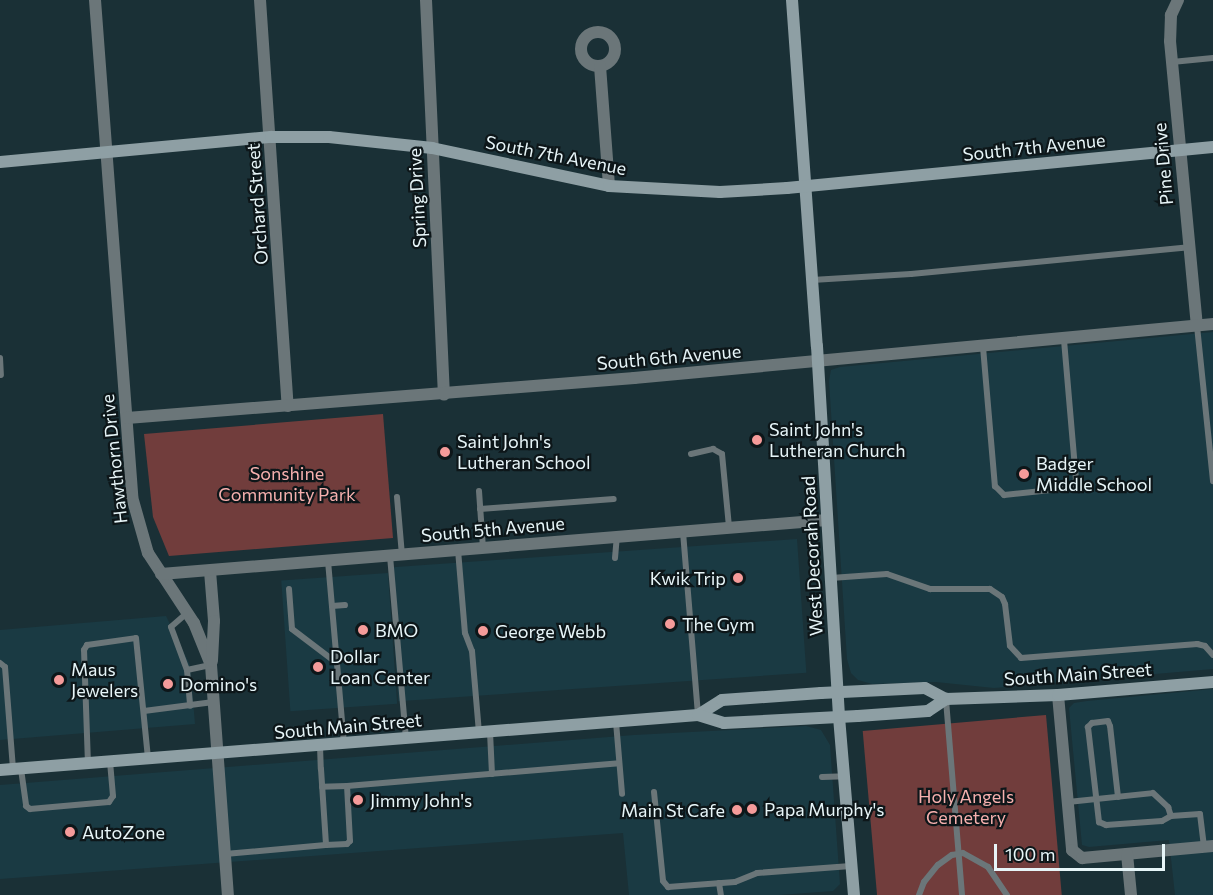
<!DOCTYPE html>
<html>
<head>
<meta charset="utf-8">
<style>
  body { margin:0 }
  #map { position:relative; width:1213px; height:895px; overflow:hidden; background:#1a3036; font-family:Commissioner,sans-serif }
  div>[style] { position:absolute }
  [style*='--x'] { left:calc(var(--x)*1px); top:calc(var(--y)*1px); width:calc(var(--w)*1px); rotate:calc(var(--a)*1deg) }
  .built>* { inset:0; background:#1a3a43; transform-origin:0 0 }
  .green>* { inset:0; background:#713d3c; transform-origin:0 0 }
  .lane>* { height:6px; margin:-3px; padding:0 3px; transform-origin:3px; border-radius:3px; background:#6b7679 }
  .street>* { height:12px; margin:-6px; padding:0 6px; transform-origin:6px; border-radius:6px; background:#6b7679 }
  .street>.ring { margin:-6px; padding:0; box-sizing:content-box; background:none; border:12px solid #6b7679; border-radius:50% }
  .secondary>* { height:12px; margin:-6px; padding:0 6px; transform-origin:6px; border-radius:6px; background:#8e9fa4 }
  .dots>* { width:16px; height:16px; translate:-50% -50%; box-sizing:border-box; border:3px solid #0d1619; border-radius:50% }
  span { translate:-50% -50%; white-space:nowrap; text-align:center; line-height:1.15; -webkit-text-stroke:4.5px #0d1619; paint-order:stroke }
  .street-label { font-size:18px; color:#e7f5f8 }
  .poi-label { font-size:18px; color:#e7f5f8 }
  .left { translate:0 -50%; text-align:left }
  .right { translate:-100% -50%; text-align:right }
  .park-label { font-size:18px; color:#f6b0ae }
  .scale { position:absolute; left:994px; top:844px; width:171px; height:27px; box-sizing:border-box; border:3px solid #e7f5f8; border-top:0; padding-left:8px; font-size:18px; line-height:21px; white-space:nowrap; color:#e7f5f8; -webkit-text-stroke:4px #0d1619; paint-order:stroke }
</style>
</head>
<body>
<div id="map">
  <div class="built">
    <i style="clip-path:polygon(1213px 332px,1213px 669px,994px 688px,936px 682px,872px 684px,858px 680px,851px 673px,847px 659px,829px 381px,831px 370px,840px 367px)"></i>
    <i style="left:797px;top:539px;width:134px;height:409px;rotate:86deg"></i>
    <i style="left:388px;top:573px;width:131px;height:107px;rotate:86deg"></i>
    <i style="clip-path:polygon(166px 616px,190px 665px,195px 724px,0 740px,0 630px)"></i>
    <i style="clip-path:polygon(1213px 689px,1213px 895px,1175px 895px,1169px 840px,1089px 847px,1082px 845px,1069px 708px,1074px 703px,1087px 701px)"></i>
    <i style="clip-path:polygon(806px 726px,821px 730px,830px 745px,840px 884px,833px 891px,779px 895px,629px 895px,623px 833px,0 879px,0 785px,634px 735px)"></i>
  </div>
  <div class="green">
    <i style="clip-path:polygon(383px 414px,393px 538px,169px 556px,153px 517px,144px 434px)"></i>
    <i style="left:1046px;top:715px;width:181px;height:184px;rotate:85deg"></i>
  </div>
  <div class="lane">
    <i style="--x:1172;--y:62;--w:41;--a:-5.6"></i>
    <i style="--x:812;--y:280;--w:99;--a:-3.5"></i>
    <i style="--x:911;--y:274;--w:279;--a:-5.5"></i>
    <i style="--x:1197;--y:326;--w:156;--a:84.1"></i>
    <i style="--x:983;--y:347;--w:140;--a:85.1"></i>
    <i style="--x:995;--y:486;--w:13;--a:45"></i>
    <i style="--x:1004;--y:495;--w:66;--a:-6.1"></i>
    <i style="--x:1070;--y:488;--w:10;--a:-53"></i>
    <i style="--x:1076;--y:480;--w:142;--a:-94.9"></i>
    <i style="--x:0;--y:358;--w:17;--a:87"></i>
    <i style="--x:691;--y:454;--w:23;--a:-13"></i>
    <i style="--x:713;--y:449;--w:10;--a:29"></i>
    <i style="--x:722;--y:454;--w:73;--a:84.5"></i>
    <i style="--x:479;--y:491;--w:57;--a:86"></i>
    <i style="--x:397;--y:497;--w:58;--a:85.1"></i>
    <i style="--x:480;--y:509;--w:134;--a:-4.3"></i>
    <i style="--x:683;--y:532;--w:183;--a:85.3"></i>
    <i style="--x:458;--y:550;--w:83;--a:85.2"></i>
    <i style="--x:465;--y:633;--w:19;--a:69"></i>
    <i style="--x:472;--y:651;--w:81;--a:85.1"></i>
    <i style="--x:390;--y:556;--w:184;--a:85"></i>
    <i style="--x:615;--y:558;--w:21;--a:-85"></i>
    <i style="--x:328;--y:561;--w:184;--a:85"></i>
    <i style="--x:831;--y:578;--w:56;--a:-4.1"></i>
    <i style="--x:887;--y:574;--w:46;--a:19.2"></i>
    <i style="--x:930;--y:589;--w:60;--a:0"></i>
    <i style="--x:990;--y:589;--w:14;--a:34"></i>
    <i style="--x:1002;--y:597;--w:8;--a:67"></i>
    <i style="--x:1005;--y:604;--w:42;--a:83.2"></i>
    <i style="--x:1010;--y:646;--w:16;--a:47"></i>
    <i style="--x:1021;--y:658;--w:177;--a:-4.5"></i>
    <i style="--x:1197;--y:644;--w:8;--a:14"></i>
    <i style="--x:1205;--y:646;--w:12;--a:48"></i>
    <i style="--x:289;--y:589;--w:40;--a:85.7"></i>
    <i style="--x:292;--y:629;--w:56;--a:37.1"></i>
    <i style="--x:332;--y:606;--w:13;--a:-4"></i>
    <i style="--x:187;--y:613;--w:21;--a:139"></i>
    <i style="--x:171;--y:627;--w:46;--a:69.6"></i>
    <i style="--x:187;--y:670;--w:36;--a:85"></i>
    <i style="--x:0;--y:663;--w:6;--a:39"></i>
    <i style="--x:5;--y:667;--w:102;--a:85.5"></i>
    <i style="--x:187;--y:670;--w:25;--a:-12"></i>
    <i style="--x:946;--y:700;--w:196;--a:85.3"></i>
    <i style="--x:144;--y:711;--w:70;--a:-7.4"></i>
    <i style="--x:616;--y:722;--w:72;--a:85.2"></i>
    <i style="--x:490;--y:732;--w:42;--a:87.3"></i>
    <i style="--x:320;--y:746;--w:23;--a:88"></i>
    <i style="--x:321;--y:769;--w:76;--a:86.2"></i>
    <i style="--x:326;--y:845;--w:21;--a:-3"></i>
    <i style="--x:347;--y:844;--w:4;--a:-45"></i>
    <i style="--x:350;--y:841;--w:55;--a:-93.1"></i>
    <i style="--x:347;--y:786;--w:25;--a:178"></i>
    <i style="--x:88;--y:764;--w:114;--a:-92"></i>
    <i style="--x:84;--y:650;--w:6;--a:-59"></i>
    <i style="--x:87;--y:645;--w:49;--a:-8.1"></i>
    <i style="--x:136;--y:638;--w:122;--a:84.3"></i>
    <i style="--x:21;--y:769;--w:37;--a:82"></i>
    <i style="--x:26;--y:806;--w:5;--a:37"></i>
    <i style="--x:30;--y:809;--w:79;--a:-5.1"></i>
    <i style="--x:109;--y:802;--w:7;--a:-56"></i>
    <i style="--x:113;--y:796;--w:33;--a:-95"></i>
    <i style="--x:822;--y:777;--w:23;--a:-2"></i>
    <i style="--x:347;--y:786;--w:273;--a:-4.8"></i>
    <i style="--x:654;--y:792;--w:89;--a:84.2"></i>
    <i style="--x:663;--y:881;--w:8;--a:50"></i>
    <i style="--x:668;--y:887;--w:67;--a:-4.3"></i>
    <i style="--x:735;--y:882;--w:24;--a:-22"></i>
    <i style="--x:757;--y:873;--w:94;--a:-4.3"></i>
    <i style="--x:1118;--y:797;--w:71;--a:-96.4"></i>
    <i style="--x:1110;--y:726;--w:5;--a:-112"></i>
    <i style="--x:1108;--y:721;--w:16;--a:173"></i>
    <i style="--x:1092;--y:723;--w:6;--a:135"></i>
    <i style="--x:1088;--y:727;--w:96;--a:83.4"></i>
    <i style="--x:1099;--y:822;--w:8;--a:23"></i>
    <i style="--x:1106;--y:825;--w:56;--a:-4.1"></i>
    <i style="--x:1162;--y:821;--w:10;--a:-29"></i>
    <i style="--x:1068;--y:802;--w:85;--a:-6"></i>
    <i style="--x:1153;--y:793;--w:21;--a:43"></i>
    <i style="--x:1168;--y:807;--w:9;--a:72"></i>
    <i style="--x:1171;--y:816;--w:29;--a:-4"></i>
    <i style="--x:1200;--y:814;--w:32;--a:83"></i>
    <i style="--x:225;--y:854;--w:101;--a:-5.1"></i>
    <i style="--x:719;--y:883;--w:12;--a:81"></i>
    <i style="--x:919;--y:895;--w:14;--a:-69"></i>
    <i style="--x:924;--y:882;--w:22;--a:-51"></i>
    <i style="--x:938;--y:865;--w:17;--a:-36"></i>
    <i style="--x:952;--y:855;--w:11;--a:-10"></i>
    <i style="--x:963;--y:853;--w:29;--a:29"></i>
    <i style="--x:988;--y:867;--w:34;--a:56"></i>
  </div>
  <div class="street">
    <i style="--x:95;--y:0;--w:498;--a:85.7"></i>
    <i style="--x:132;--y:497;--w:58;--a:74.1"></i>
    <i style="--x:148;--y:553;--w:84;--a:56.7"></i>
    <i style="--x:194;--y:623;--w:45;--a:68"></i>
    <i style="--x:211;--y:665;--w:231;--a:85.8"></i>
    <i style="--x:260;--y:0;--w:407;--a:86.1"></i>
    <i style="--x:426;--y:0;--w:395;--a:87.4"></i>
    <i style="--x:1178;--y:0;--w:17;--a:115"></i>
    <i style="--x:1171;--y:15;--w:26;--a:92"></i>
    <i style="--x:1170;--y:41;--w:286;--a:84.6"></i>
    <i class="ring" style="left:581px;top:32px;width:22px;height:22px"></i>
    <i style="--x:600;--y:66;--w:120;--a:85.7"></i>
    <i style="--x:127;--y:418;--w:509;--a:-4.51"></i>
    <i style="--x:634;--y:378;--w:582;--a:-5.33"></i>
    <i style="--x:210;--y:571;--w:50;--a:85.4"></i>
    <i style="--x:214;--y:621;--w:40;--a:92.9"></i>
    <i style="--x:161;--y:574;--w:668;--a:-4.64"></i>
    <i style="--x:1058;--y:695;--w:156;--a:84.8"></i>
    <i style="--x:1072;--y:850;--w:13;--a:39"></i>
    <i style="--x:1082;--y:858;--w:132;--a:-5.2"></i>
    <i style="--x:1127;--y:854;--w:41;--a:84.4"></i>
  </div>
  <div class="secondary">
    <i style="--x:792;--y:0;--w:347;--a:85.9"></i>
    <i style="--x:817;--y:346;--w:372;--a:86.6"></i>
    <i style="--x:839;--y:717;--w:179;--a:85.2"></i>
    <i style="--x:0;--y:162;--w:272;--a:-5.3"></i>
    <i style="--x:271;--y:137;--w:58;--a:0"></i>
    <i style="--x:329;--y:137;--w:104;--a:6.1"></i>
    <i style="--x:432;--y:148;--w:181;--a:12.1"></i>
    <i style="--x:609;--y:186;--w:111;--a:3.1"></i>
    <i style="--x:720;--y:192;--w:67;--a:-3.4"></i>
    <i style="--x:787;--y:188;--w:428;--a:-5.5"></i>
    <i style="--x:698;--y:715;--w:28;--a:-32"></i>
    <i style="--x:722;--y:700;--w:99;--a:-4"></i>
    <i style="--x:821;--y:693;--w:104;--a:-2.8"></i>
    <i style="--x:925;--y:688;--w:24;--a:28"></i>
    <i style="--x:0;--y:770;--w:700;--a:-4.51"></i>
    <i style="--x:698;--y:715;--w:27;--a:17"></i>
    <i style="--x:724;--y:723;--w:134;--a:-3"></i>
    <i style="--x:858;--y:716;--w:70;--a:-4.1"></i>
    <i style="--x:928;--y:711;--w:22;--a:-34"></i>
    <i style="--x:946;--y:699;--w:112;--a:-2"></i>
    <i style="--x:1058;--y:695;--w:156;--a:-4.8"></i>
  </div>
  <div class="dots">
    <i style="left:757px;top:440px;background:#f59b9a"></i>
    <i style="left:445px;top:452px;background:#f59b9a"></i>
    <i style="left:1024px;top:474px;background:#f59b9a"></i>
    <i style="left:738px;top:578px;background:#f59b9a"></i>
    <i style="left:670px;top:624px;background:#f59b9a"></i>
    <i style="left:363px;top:630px;background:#f59b9a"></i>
    <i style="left:483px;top:631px;background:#f59b9a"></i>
    <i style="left:318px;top:667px;background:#f59b9a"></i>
    <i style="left:59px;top:680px;background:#f59b9a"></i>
    <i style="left:168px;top:684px;background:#f59b9a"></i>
    <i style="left:358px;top:800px;background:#f59b9a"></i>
    <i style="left:752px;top:809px;background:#f59b9a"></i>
    <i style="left:737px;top:810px;background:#f59b9a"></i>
    <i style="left:70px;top:832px;background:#f59b9a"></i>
  </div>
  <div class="street-label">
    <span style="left:1034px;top:147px;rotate:-6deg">South 7th Avenue</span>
    <span style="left:556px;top:155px;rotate:11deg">South 7th Avenue</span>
    <span style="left:1163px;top:164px;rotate:-95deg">Pine Drive</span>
    <span style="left:417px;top:198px;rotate:-93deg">Spring Drive</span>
    <span style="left:257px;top:204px;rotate:-94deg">Orchard Street</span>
    <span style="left:669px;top:357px;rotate:-5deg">South 6th Avenue</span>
    <span style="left:114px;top:459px;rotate:-96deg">Hawthorn Drive</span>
    <span style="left:493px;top:529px;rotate:-5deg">South 5th Avenue</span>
    <span style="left:812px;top:556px;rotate:-93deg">West Decorah Road</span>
    <span style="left:1078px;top:674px;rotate:-4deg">South Main Street</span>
    <span style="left:348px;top:726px;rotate:-5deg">South Main Street</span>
  </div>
  <div class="poi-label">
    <span class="left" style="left:769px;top:440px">Saint John's<br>Lutheran Church</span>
    <span class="left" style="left:457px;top:452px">Saint John's<br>Lutheran School</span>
    <span class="left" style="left:1036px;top:474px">Badger<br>Middle School</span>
    <span class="right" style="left:726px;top:578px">Kwik Trip</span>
    <span class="left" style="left:682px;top:624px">The Gym</span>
    <span class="left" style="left:375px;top:630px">BMO</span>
    <span class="left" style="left:495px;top:631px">George Webb</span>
    <span class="left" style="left:330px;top:667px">Dollar<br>Loan Center</span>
    <span class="left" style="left:71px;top:680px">Maus<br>Jewelers</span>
    <span class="left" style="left:180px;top:684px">Domino's</span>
    <span class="left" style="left:370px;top:800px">Jimmy John's</span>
    <span class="left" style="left:764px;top:809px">Papa Murphy's</span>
    <span class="right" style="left:725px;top:810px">Main St Cafe</span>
    <span class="left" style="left:82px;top:832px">AutoZone</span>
  </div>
  <div class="park-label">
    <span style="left:287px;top:484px">Sonshine<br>Community Park</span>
    <span style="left:966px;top:807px">Holy Angels<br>Cemetery</span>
  </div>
  <div class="scale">100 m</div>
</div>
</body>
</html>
